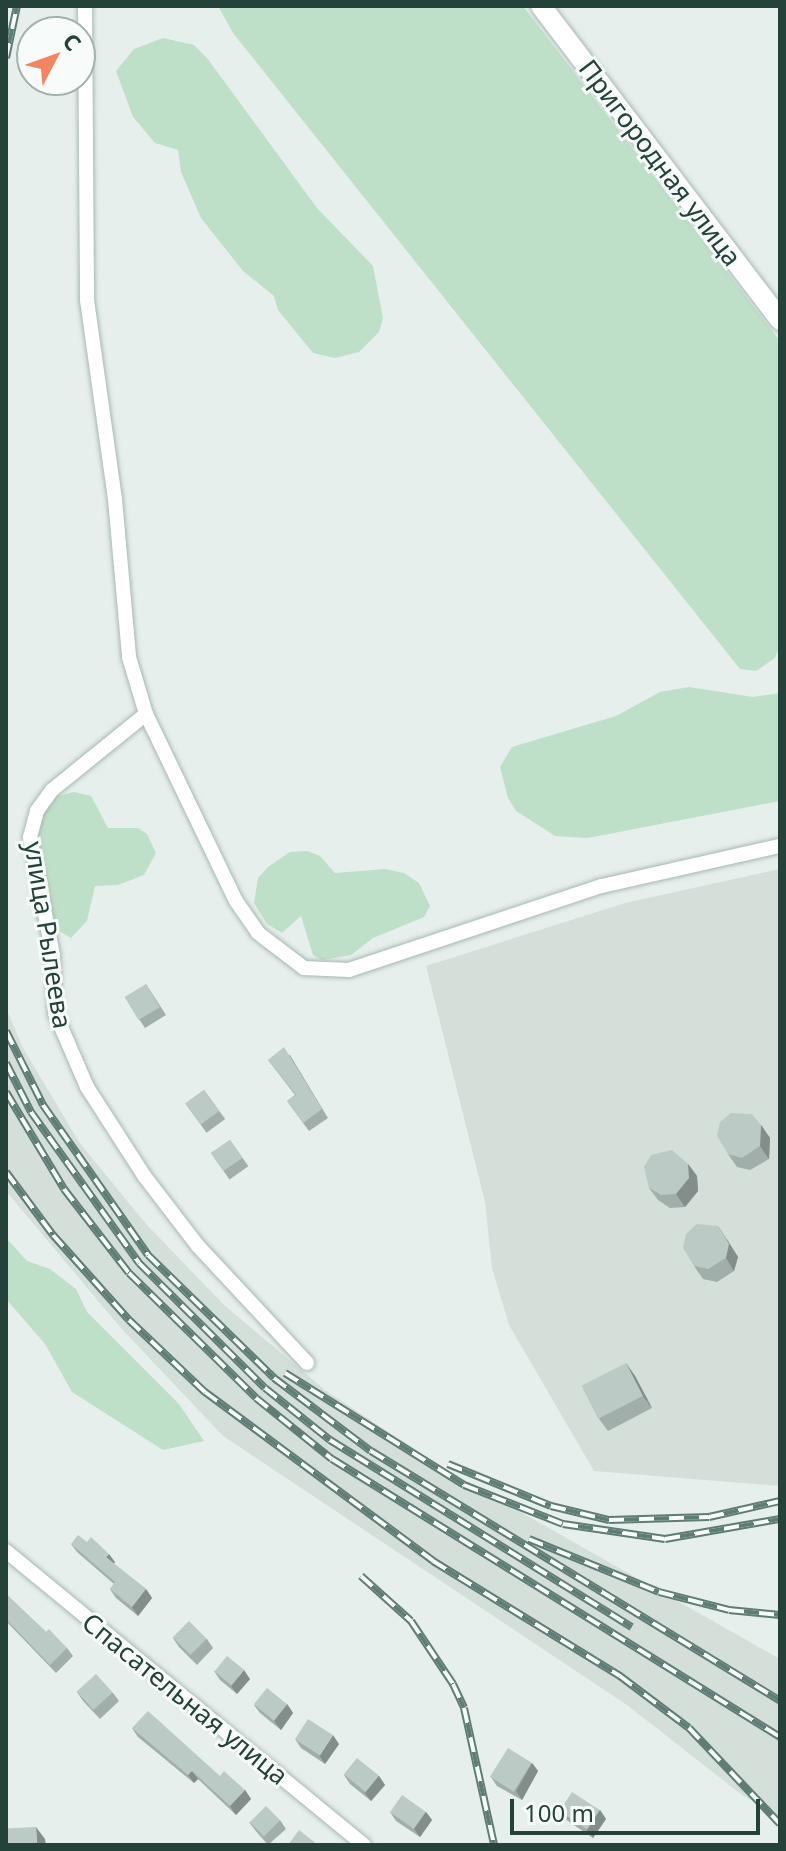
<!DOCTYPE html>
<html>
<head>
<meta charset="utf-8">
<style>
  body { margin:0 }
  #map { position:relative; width:786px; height:1851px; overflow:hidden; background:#e6efeb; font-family:"Noto Sans",sans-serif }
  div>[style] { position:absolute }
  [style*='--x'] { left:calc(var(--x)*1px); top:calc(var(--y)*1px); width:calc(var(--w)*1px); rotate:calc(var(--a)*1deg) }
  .built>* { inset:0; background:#d4dfda }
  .green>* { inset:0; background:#bfe0c8 }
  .roads { filter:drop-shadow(0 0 2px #a8b8b2) drop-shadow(0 0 2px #a8b8b2) }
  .minor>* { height:14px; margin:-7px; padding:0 7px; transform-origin:7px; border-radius:7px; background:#fff }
  .secondary>* { height:20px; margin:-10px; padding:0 10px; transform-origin:10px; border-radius:10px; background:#fff }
  .rail>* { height:8px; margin-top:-4px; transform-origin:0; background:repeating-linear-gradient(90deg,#f7fbf9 0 15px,#5f7d75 0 30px); box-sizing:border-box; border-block:2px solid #5f7d75 }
  .wall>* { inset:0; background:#a1aea9; transform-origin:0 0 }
  .shaded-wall>* { inset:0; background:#838d89 }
  .building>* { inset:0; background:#bbcac4; transform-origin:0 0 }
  span { translate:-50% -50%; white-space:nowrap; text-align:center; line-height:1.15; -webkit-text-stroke:6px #f7fbf9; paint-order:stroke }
  .street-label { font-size:26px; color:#24423a }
  .frame { position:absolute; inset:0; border:8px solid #24423a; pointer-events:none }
  .north { position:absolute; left:16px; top:16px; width:80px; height:80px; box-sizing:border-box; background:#f7fbf9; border:2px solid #a3b1ad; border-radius:50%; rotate:49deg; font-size:22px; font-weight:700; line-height:32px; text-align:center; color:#24423a }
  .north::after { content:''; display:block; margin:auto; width:28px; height:36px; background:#f4845f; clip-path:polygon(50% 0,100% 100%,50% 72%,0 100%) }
  .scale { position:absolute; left:510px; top:1799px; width:250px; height:36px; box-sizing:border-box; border:4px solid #24423a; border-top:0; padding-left:10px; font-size:24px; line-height:28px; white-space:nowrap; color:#24423a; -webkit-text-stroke:6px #f7fbf9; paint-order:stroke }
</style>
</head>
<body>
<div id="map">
  <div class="built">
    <i style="clip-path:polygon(780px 869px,780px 1486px,594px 1471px,509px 1325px,492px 1268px,485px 1202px,426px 966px,625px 903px)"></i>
    <i style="clip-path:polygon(6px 1008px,23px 1048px,79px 1142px,146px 1224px,224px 1305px,325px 1390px,441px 1467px,780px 1659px,780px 1817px,742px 1795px,627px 1705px,223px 1436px,120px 1327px,6px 1191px)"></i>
  </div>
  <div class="green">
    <i style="clip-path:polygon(218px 6px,523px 6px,780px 341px,780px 645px,775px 658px,756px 671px,740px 669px,233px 33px)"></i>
    <i style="clip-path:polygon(163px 38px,194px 45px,207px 58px,317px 208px,373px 266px,383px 318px,379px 332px,359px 352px,335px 358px,313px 353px,278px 310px,274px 296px,243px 271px,201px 218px,181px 172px,178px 150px,155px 143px,133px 117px,116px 71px,134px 49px)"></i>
    <i style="clip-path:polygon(689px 687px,753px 697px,780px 693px,780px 801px,588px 838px,555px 836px,516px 811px,508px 798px,500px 767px,512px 747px,616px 716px,660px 692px)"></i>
    <i style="clip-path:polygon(74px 792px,91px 796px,108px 828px,138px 828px,147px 834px,156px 853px,144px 875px,118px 885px,95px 886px,87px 921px,71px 938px,59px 931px,54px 918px,38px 839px,40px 820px,51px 798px)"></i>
    <i style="clip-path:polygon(307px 851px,320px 856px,335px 873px,385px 869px,404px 873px,419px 883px,430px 906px,424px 917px,373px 938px,351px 955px,322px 960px,313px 955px,301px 916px,282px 933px,267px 924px,254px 903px,258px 878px,268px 867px,290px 852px)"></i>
    <i style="clip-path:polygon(6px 1238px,27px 1261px,50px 1269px,76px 1289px,87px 1312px,179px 1404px,204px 1441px,163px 1450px,72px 1392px,45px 1344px,6px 1299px)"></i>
  </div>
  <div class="roads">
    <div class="minor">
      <i style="--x:85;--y:6;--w:294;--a:89.6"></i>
      <i style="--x:87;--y:300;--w:201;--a:82"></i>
      <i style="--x:115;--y:499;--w:159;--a:84.9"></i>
      <i style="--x:129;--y:657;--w:59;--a:73.4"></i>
      <i style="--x:146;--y:714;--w:208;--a:64.3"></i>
      <i style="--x:236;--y:901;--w:39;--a:55"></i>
      <i style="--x:258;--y:933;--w:58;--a:37.3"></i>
      <i style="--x:304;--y:968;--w:45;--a:2.5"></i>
      <i style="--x:349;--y:970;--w:267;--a:-18.4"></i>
      <i style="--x:602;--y:886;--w:182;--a:-12.7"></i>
      <i style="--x:146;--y:714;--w:121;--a:141"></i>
      <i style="--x:52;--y:790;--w:26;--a:126"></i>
      <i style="--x:37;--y:811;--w:27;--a:105"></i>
      <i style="--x:30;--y:837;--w:120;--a:79"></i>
      <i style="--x:53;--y:955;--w:58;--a:88"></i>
      <i style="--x:55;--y:1013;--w:81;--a:66.6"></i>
      <i style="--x:87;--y:1087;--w:107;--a:57.2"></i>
      <i style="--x:145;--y:1177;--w:87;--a:52.5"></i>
      <i style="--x:198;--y:1246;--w:160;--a:47"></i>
      <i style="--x:6;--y:1551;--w:463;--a:39.4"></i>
    </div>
    <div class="secondary">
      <i style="--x:541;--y:6;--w:395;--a:52.7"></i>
    </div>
  </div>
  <div class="rail">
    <i style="--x:6;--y:58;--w:53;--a:-78.1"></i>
    <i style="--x:6;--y:1031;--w:83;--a:63.4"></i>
    <i style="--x:43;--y:1105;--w:183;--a:55"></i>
    <i style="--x:148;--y:1255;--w:176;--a:44.3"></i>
    <i style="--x:274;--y:1378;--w:121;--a:37"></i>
    <i style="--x:371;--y:1451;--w:479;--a:31.4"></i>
    <i style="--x:6;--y:1063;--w:55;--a:63"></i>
    <i style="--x:31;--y:1112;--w:186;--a:54.4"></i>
    <i style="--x:139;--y:1263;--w:177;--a:44.8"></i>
    <i style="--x:265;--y:1388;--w:83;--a:38.7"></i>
    <i style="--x:330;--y:1440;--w:355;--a:31.8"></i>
    <i style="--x:6;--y:1092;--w:113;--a:59.1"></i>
    <i style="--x:64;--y:1189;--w:106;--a:52.3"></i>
    <i style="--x:129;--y:1273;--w:178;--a:44.5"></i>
    <i style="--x:256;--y:1398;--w:97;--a:38.8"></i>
    <i style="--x:332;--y:1459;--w:527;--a:31.82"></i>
    <i style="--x:6;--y:1172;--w:79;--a:53.3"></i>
    <i style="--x:53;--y:1235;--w:114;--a:48.2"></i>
    <i style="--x:129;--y:1320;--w:105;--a:43.5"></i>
    <i style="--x:205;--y:1392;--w:284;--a:36.5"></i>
    <i style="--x:433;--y:1561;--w:220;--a:31.6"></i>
    <i style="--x:620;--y:1676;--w:86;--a:37"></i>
    <i style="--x:689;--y:1728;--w:132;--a:46.5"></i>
    <i style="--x:285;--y:1373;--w:211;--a:32"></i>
    <i style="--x:464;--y:1485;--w:106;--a:21.5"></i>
    <i style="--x:563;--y:1524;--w:103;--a:8.4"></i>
    <i style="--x:665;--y:1539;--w:117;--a:-9.9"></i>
    <i style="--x:448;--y:1464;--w:111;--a:22.2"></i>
    <i style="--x:551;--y:1506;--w:60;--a:13.6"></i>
    <i style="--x:609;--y:1520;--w:100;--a:-1.7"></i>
    <i style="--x:709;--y:1517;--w:73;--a:-12.7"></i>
    <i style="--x:529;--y:1539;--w:140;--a:22.2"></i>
    <i style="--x:659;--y:1592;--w:72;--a:14.4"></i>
    <i style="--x:729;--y:1610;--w:51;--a:5.6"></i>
    <i style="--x:361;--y:1576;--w:67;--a:42"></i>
    <i style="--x:411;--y:1621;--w:76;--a:56.3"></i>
    <i style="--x:453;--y:1684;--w:26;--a:65"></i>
    <i style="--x:464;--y:1708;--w:140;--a:77.6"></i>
  </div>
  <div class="wall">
    <i style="clip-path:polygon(146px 984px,166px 1015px,145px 1028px,139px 1019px)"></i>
    <i style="clip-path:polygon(290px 1055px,328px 1118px,309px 1131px,287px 1101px,295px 1095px,268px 1060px)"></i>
    <i style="left:204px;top:1090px;width:36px;height:23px;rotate:54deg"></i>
    <i style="clip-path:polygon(761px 1125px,770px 1138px,769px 1159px,750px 1170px,737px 1167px,728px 1154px)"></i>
    <i style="left:230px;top:1140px;width:32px;height:23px;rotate:55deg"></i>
    <i style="clip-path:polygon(688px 1164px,697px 1176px,698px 1191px,685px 1207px,670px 1208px,658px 1200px,649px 1188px)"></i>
    <i style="clip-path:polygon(727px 1239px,738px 1257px,734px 1271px,717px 1282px,703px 1279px,694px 1266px)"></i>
    <i style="clip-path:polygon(626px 1363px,635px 1376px,652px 1408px,608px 1431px,599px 1419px)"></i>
    <i style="clip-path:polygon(71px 1544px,115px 1562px,114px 1564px,146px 1589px,152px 1598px,138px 1616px,116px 1598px,110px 1589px,114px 1584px,77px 1552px)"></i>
    <i style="clip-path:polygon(6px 1594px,46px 1632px,67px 1648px,73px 1656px,56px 1673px,6px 1621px)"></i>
    <i style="clip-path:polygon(173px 1638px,207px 1639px,213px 1648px,197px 1665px,179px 1647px)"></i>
    <i style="clip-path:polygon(214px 1671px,250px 1679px,237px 1694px,220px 1680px)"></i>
    <i style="clip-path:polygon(77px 1692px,113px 1693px,119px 1701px,100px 1719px,83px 1701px)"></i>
    <i style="clip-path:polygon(287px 1704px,293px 1713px,281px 1730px,260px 1713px,254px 1705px)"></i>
    <i style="clip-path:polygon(132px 1728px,245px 1790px,251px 1799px,236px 1815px,198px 1779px,194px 1783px,138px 1737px)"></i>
    <i style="clip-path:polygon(295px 1739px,339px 1744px,325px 1764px,301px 1748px)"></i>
    <i style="clip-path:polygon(532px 1763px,538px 1771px,522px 1800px,497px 1786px,491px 1777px)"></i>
    <i style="clip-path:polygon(344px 1775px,379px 1776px,385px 1785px,371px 1801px,350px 1784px)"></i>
    <i style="clip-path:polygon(600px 1810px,606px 1819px,593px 1838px,565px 1819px,559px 1811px)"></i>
    <i style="clip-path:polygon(390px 1812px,426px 1812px,432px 1820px,420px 1837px,396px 1821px)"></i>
    <i style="clip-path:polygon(280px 1820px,286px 1829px,268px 1845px,255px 1830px,249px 1822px)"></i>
  </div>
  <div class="shaded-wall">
    <i style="clip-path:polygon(761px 1125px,770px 1138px,769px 1159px,760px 1146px)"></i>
    <i style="clip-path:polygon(688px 1164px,697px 1176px,698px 1191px,685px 1207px,676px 1194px)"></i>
    <i style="clip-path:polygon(718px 1226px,738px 1257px,734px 1271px,726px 1258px)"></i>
    <i style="clip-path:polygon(626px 1363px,635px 1376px,652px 1408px,643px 1396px)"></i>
    <i style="clip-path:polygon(109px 1554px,115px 1562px,112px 1566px,106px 1557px)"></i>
    <i style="clip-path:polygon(146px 1589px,152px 1598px,138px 1616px,132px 1607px)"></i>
    <i style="clip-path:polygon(244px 1670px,250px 1679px,237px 1694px,231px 1686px)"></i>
    <i style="clip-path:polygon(287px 1704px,293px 1713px,281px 1730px,274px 1721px)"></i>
    <i style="clip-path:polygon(333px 1735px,339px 1744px,325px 1764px,319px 1755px)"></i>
    <i style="clip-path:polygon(532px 1763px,538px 1771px,522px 1800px,516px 1791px)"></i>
    <i style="clip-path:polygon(192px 1771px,198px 1779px,194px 1783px,188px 1775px)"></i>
    <i style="clip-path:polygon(379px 1776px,385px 1785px,371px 1801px,365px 1793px)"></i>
    <i style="clip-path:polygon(245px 1790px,251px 1799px,236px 1815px,230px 1806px)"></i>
    <i style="clip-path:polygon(600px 1810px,606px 1819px,593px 1838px,587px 1830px)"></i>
    <i style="clip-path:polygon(426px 1812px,432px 1820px,420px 1837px,414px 1829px)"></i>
    <i style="clip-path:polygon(36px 1827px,45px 1839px,46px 1845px,37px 1845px)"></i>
  </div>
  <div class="building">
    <i style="left:146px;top:984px;width:27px;height:25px;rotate:59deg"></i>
    <i style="clip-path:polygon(284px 1047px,322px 1109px,303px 1123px,287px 1101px,296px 1095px,268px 1060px)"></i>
    <i style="left:204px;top:1090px;width:26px;height:23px;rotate:54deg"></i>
    <i style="clip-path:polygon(731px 1113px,752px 1114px,761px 1125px,760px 1146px,742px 1158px,728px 1154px,717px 1136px,720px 1122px)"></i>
    <i style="left:230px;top:1140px;width:22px;height:23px;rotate:56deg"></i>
    <i style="clip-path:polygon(672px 1150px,688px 1164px,689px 1178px,676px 1194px,661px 1195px,649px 1188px,644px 1167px,651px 1155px)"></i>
    <i style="clip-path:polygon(697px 1224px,718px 1226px,729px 1244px,726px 1258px,708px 1269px,694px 1266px,683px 1248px,686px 1234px)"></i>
    <i style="left:626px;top:1363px;width:37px;height:50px;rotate:63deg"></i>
    <i style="clip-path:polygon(78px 1535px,87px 1542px,91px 1537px,109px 1554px,106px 1557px,146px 1589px,132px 1607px,110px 1589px,115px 1582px,71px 1544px)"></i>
    <i style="clip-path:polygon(6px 1594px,46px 1632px,49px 1629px,67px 1648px,50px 1665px,6px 1619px)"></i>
    <i style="left:189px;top:1621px;width:25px;height:23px;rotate:45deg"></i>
    <i style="left:227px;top:1656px;width:22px;height:20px;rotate:39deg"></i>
    <i style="left:96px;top:1674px;width:25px;height:26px;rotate:48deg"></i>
    <i style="left:267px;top:1688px;width:26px;height:21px;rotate:39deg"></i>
    <i style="clip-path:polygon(148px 1711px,220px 1776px,224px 1771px,245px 1790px,230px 1806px,192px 1771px,188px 1775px,132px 1728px)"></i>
    <i style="left:308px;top:1719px;width:30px;height:24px;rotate:33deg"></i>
    <i style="left:508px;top:1748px;width:28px;height:34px;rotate:32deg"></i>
    <i style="left:357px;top:1758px;width:28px;height:21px;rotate:39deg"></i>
    <i style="left:572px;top:1792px;width:33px;height:23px;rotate:33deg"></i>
    <i style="left:402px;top:1795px;width:29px;height:21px;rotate:35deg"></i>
    <i style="left:266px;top:1806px;width:20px;height:23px;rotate:45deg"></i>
    <i style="left:36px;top:1827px;width:18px;height:30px;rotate:87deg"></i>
    <i style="clip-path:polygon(299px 1830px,318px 1845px,288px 1845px)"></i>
  </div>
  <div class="street-label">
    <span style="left:660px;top:163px;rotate:53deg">Пригородная улица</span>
    <span style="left:48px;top:935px;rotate:81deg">улица Рылеева</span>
    <span style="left:185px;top:1699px;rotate:39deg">Спасательная улица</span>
  </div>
  <div class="frame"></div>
  <div class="north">С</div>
  <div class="scale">100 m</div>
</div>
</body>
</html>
